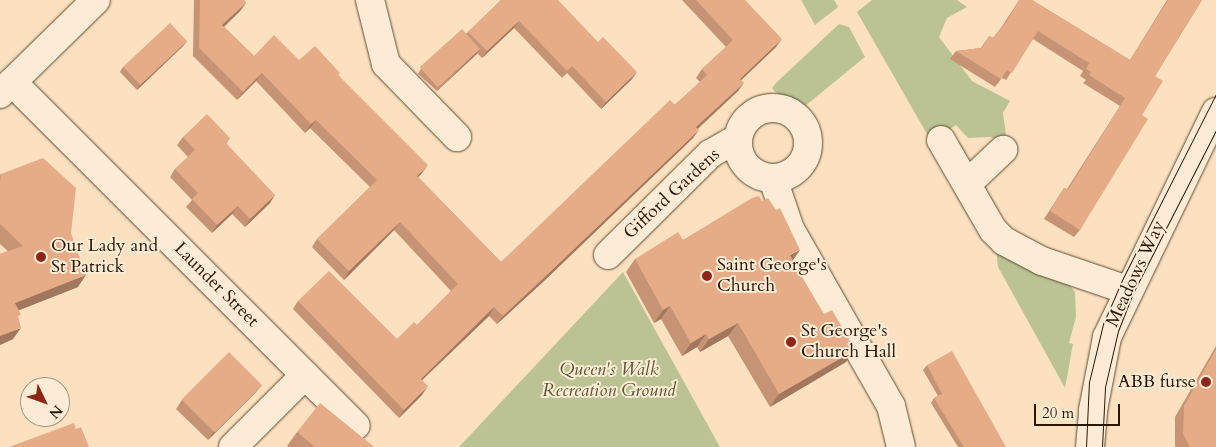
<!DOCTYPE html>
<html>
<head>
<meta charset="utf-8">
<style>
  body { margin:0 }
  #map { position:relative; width:1216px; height:447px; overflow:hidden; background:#fbe1c0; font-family:Cardo,serif }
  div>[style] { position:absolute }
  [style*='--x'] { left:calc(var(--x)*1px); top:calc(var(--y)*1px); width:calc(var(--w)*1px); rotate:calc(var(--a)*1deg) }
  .green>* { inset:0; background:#bbc395 }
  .roads { filter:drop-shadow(0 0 1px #604930) drop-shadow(0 0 1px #604930) }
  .street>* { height:28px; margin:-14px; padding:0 14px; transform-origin:14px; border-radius:14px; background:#fcecd6 }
  .street>.ring { margin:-14px; padding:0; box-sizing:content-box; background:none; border:28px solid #fcecd6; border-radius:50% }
  .secondary>* { height:28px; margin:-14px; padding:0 14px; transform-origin:14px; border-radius:14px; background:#fcecd6 }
  .tram>* { height:1px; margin:-0.5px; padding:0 0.5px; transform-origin:0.5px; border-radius:0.5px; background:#2c1600 }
  .wall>* { inset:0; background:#c69374 }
  .shaded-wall>* { inset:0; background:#a1785e }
  .building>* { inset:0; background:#e6ab87; transform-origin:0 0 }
  .dots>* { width:14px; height:14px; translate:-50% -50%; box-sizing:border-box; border:2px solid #fcecd6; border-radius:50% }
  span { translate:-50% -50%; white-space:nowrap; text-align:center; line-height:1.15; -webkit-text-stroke:4px #fcecd6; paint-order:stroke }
  .street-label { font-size:18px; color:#2c1600 }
  .poi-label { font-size:18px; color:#2c1600 }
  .left { translate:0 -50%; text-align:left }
  .right { translate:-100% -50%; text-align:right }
  .park-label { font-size:18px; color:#5e5334; font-style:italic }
  .north { position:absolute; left:20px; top:377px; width:50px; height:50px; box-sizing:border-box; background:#fcecd6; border:1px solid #a99680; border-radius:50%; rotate:132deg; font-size:14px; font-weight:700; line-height:20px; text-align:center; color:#2c1600 }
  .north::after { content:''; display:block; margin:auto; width:18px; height:22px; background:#8f2418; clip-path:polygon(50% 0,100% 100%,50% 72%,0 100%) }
  .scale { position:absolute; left:1034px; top:404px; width:86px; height:22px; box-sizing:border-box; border:2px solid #2c1600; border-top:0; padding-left:6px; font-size:15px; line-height:18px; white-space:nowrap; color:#2c1600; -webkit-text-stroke:4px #fcecd6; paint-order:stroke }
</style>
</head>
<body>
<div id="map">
  <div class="green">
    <i style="clip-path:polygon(801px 0,834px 0,838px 7px,815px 25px)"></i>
    <i style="clip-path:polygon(872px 0,957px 0,967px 7px,947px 18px,939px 37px,972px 81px,1010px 101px,1003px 113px,1006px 135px,1002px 141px,990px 137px,968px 138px,956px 125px,931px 141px,857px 12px)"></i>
    <i style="clip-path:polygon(839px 24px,849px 27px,865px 57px,805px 106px,775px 92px,772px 88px,777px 82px)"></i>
    <i style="clip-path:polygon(996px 249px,1069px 284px,1075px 292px,1076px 317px,1069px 343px,1073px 344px,1065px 388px,998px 267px)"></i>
    <i style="clip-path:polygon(623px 272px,720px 447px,459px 447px)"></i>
  </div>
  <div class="roads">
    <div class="street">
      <i style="--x:370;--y:0;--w:66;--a:76"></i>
      <i style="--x:386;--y:64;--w:102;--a:45.8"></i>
      <i style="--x:12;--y:82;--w:486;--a:45"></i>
      <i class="ring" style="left:738px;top:108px;width:42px;height:42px"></i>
      <i style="--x:941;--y:140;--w:104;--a:60"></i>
      <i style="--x:993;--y:230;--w:16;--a:45"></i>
      <i style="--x:1004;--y:241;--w:43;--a:27.8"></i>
      <i style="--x:1042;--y:261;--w:90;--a:18.8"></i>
      <i style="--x:773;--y:179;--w:53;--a:71.2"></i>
      <i style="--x:790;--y:229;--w:204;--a:60.3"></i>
      <i style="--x:891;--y:406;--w:42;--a:76.3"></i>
      <i style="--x:967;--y:184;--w:50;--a:-43.4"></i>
      <i style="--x:608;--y:255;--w:144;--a:-44.7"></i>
      <i style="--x:710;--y:154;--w:32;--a:-30"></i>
      <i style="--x:233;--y:447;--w:102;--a:-45"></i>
    </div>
    <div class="secondary">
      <i style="--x:0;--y:94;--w:134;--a:-44.4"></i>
      <i style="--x:1090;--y:447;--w:37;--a:-85"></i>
      <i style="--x:1093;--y:410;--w:74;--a:-79.1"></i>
      <i style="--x:1107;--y:337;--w:250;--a:-64.2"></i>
    </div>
  </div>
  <div class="tram">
    <i style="--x:1086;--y:447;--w:65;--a:-87.4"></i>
    <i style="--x:1089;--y:382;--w:60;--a:-76.4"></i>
    <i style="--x:1103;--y:324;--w:50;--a:-66.5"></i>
    <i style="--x:1123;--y:278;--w:206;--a:-63.2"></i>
    <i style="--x:1102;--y:447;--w:60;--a:-87.1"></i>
    <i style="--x:1105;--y:387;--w:57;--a:-76.9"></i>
    <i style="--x:1118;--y:331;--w:41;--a:-68.5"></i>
    <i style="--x:1133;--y:293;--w:183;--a:-63"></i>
  </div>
  <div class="wall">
    <i style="clip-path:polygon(194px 0,244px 0,246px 3px,240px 11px,224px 27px,254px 56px,299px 60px,338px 75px,422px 173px,418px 177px,501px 262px,700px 82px,696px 78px,702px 69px,726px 47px,682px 0,745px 0,776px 47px,741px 80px,738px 91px,698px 129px,693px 138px,544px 281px,497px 324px,489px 316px,422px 380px,422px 395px,399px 418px,293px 309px,298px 301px,397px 339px,417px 325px,451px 291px,394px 230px,344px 280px,312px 247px,317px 239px,370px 187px,310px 128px,305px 133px,256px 81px,237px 100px,193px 56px)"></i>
    <i style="clip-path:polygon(501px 0,632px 79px,601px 109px,567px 73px,562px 78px,514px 28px,482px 58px,477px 53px,437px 91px,418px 74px,421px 69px,466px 34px)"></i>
    <i style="clip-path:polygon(1019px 0,1032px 0,1130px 60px,1167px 0,1202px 0,1155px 76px,1142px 115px,1080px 230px,1074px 237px,1044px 219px,1064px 188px,1067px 189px,1120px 106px,1083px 83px,1086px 80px,1080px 76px,1083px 71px,1033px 39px,1006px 80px,1002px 78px,995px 87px,950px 59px,956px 51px,981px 48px,989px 36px,993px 38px,1003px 25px)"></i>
    <i style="clip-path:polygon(187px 41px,183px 46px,137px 90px,120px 72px,123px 67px)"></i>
    <i style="clip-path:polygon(183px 137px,230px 138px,226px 144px,270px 203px,245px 227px,232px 214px,212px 233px,186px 207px,192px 200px,170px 177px,175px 169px,188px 157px,177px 145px)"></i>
    <i style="clip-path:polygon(1px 174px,71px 233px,78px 287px,19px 310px,18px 318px,13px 339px,0 345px,0 254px,8px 251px,0 244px,0 175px)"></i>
    <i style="clip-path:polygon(762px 201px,846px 362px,770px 407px,728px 336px,700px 352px,697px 347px,682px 356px,661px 319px,654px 323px,626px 272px,635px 259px,683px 240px)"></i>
    <i style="clip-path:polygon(1216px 346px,1216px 447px,1176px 447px,1175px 446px,1175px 417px)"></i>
    <i style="clip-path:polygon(927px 365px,1006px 447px,958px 447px,931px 403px,934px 398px,938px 396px,923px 370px)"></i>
    <i style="clip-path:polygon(262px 385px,255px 393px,208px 440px,176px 409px,182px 400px)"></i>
    <i style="clip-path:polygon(297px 432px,373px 447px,289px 447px,287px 446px)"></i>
  </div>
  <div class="shaded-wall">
    <i style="clip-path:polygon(246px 3px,240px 11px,216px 34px,222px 25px)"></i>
    <i style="clip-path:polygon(519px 21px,514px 28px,482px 58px,487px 51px)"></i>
    <i style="clip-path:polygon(782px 39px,776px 47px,734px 87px,740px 79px)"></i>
    <i style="clip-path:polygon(187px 41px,183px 46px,137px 90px,140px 85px)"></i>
    <i style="clip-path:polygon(480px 49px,477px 54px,437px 91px,441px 87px)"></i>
    <i style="clip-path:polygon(637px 72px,632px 79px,601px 109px,606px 102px)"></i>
    <i style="clip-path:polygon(262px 73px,256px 81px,237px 100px,243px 92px)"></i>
    <i style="clip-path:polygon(744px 83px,738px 91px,690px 135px,696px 127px)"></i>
    <i style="clip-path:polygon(316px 120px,310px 128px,305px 133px,311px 124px)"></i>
    <i style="clip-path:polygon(699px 130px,693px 138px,544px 281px,497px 324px,503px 316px)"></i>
    <i style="clip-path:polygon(428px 165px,422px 173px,411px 184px,417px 176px)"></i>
    <i style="clip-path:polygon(275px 195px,270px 203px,245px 227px,250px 219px)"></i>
    <i style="clip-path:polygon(238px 206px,232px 214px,212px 233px,217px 225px)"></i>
    <i style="clip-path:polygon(400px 222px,394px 230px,344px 280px,349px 271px)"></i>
    <i style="clip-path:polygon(800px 250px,791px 263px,790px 255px)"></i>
    <i style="clip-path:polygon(86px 275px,78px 287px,7px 315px,15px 303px)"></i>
    <i style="clip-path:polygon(670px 306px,661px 319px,654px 323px,663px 310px)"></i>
    <i style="clip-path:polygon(494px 307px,489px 316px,415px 387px,421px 379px)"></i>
    <i style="clip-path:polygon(738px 323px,728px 336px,700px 352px,709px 339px)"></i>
    <i style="clip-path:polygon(21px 328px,13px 339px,0 345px,0 336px)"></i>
    <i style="clip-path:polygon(706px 334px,697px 347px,682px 356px,691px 343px)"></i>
    <i style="clip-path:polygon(855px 350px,846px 362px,770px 407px,779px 394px)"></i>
    <i style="clip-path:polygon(262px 385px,255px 393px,208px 440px,214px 431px)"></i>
    <i style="clip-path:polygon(428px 386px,422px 395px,399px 418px,404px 410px)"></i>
  </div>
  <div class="building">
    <i style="clip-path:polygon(200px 0,244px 0,246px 3px,222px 25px,254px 56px,274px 35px,299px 60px,315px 46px,340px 73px,338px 75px,428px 165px,417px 176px,501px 262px,670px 100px,675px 105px,707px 75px,702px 69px,733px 40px,696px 0,745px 0,782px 39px,740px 79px,744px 83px,696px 127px,699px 130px,549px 273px,503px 316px,494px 307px,421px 379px,428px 386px,404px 410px,298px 301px,329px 271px,397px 339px,414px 322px,417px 325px,458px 284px,400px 222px,349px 271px,317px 239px,377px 180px,316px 120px,311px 124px,262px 73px,243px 92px,199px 48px)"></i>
    <i style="clip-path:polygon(501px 0,558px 0,598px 42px,603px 37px,637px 72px,606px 102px,572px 66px,567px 71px,519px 21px,487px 51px,468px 32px)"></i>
    <i style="clip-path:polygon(1019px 0,1032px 0,1130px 60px,1168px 0,1202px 0,1155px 76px,1163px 81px,1142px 115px,1148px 119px,1080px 230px,1050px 211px,1064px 188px,1068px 190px,1125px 98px,1089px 75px,1091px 72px,1086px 69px,1089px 63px,1038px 31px,1012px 73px,1007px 70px,1001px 79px,956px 51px,982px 48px,989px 36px,993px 38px,1007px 21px)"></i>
    <i style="left:170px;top:23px;width:25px;height:64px;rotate:47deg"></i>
    <i style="left:462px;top:29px;width:27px;height:57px;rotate:48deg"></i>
    <i style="clip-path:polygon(207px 114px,230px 138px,226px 143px,275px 195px,250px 219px,238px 206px,217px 225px,192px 199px,198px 193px,175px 169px,195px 150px,183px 137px)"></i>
    <i style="clip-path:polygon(43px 158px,76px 188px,71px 233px,86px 275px,15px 303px,21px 315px,18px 316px,21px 328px,0 336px,0 254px,23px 246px,0 224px,0 184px,1px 174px)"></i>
    <i style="clip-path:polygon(759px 196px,762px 201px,768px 198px,776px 210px,780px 208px,800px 250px,790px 255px,796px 267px,824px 314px,832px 310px,855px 350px,779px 394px,738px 323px,709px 339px,706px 334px,691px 343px,670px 306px,663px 310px,635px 259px,678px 232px,683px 240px,752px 198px)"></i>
    <i style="clip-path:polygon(1216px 349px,1216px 447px,1190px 447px,1183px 434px,1184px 406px)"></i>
    <i style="clip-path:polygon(952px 351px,1006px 447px,964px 447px,934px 398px,942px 394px,927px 365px)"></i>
    <i style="left:229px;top:352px;width:47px;height:67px;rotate:45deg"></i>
    <i style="clip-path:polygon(320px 403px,373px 446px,373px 447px,315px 447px,297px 432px)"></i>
    <i style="clip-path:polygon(74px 423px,76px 429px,81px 427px,89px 447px,9px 447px)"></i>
  </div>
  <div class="dots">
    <i style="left:41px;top:257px;background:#8f2418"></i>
    <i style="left:707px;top:276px;background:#8f2418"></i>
    <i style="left:791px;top:342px;background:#8f2418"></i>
    <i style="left:1206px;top:382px;background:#8f2418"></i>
  </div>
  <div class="street-label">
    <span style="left:672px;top:194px;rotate:-43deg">Gifford Gardens</span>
    <span style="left:1136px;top:274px;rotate:-65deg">Meadows Way</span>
    <span style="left:216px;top:285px;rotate:45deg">Launder Street</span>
  </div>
  <div class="poi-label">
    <span class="left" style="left:51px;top:257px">Our Lady and<br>St Patrick</span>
    <span class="left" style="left:717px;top:276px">Saint George's<br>Church</span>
    <span class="left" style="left:801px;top:342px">St George's<br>Church Hall</span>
    <span class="right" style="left:1196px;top:382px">ABB furse</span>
  </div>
  <div class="park-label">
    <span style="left:609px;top:381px">Queen's Walk<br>Recreation Ground</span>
  </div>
  <div class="north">N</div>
  <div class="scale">20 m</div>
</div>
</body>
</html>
